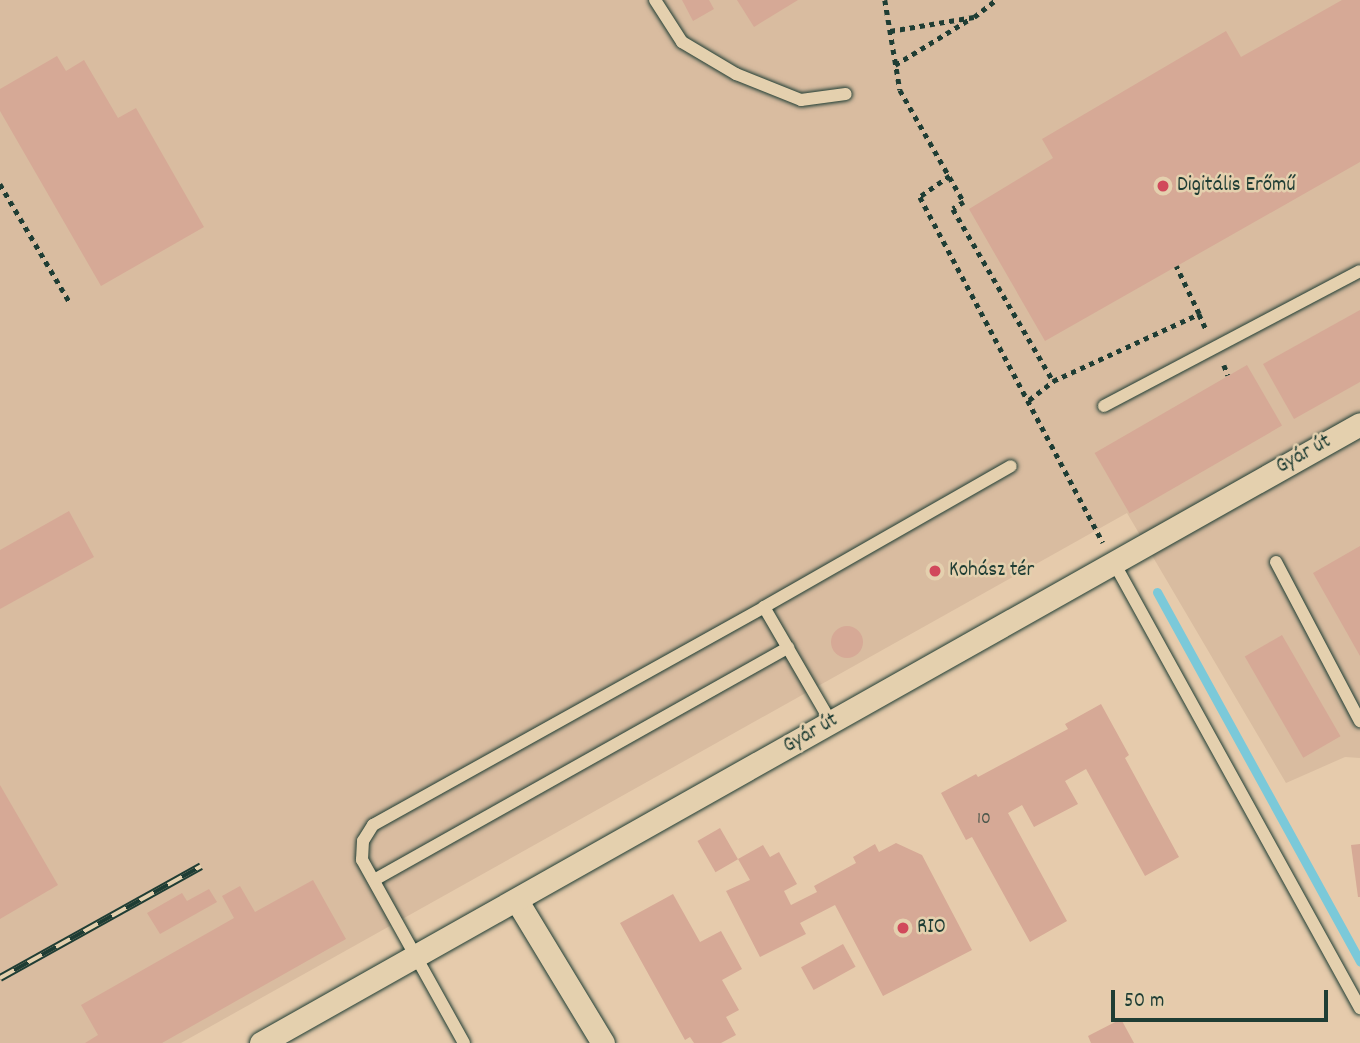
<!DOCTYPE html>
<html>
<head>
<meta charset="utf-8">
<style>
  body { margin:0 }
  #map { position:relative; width:1360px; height:1043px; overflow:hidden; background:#e6cbac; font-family:Dekko,sans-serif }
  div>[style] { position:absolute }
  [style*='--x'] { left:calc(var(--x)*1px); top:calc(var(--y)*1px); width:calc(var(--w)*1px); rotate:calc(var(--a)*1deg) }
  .built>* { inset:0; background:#d9bca0 }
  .stream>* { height:9px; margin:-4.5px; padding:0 4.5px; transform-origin:4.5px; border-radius:4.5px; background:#7bc9d9 }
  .building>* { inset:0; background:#d6a996; transform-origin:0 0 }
  .round { border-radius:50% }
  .path>* { height:4.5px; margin-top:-2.25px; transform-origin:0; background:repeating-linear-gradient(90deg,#1f3d34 0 5px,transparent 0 10px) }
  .roads { filter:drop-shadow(0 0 2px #1f3d34) drop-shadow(0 0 2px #1f3d34) }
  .service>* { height:12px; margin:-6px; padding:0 6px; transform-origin:6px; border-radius:6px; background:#e4d0ae }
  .minor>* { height:23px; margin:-11.5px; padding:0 11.5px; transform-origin:11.5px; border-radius:11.5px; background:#e4d0ae }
  .rail>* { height:8px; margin-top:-4px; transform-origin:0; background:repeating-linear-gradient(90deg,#e4d0ae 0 16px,#1f3d34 0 32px); box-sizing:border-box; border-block:2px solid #1f3d34 }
  .dots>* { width:19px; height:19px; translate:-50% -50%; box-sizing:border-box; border:4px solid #e4d0ae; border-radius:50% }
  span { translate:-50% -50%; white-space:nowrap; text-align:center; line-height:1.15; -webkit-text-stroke:5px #e4d0ae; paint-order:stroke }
  .number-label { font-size:18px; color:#4d584c }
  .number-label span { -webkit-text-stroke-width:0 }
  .poi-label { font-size:21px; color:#1f3d34 }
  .left { translate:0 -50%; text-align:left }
  .street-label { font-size:21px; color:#1f3d34 }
  .scale { position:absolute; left:1111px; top:990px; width:217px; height:32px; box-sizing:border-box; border:4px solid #1f3d34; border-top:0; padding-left:9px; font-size:21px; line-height:24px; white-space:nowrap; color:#1f3d34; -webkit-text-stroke:5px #e4d0ae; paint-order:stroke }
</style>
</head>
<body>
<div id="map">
  <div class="built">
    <i style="clip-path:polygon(0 0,1360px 0,1360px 758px,1345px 757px,1286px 783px,1127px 513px,181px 1043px,0 1043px)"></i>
  </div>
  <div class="stream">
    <i style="--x:1157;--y:592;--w:422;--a:61.2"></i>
  </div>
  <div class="building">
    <i style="clip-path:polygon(682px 0,709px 0,714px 9px,693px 21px)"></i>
    <i style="clip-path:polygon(737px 0,798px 0,754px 27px)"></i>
    <i style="clip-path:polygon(1342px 0,1360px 0,1360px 162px,1045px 341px,969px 209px,1053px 158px,1042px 139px,1226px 31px,1241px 57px)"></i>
    <i style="clip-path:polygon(57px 56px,66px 71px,84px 60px,118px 118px,136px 108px,204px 227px,101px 286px,0 111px,0 89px)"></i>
    <i style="clip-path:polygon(1360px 310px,1360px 382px,1294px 419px,1263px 364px)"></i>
    <i style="left:1247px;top:365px;width:70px;height:176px;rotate:60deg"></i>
    <i style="clip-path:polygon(69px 511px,94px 557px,0 609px,0 550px)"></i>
    <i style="clip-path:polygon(1360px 546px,1360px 656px,1313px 573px)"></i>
    <i class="round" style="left:831px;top:626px;width:32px;height:32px"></i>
    <i style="left:1282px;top:635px;width:117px;height:43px;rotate:60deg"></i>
    <i style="clip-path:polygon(1101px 704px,1129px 755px,1125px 758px,1179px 857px,1145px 876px,1086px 769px,1065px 781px,1078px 804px,1034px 827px,1022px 805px,1008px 813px,1067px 921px,1030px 942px,972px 837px,966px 840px,941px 793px,976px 774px,978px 777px,1068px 729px,1065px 724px)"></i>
    <i style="clip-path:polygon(0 785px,58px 885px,0 919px)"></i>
    <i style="left:720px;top:828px;width:36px;height:26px;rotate:60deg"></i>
    <i style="clip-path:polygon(896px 843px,922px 855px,972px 950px,883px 996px,835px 905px,800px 923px,806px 934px,760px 957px,726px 891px,750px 880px,738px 859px,763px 845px,770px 857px,779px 852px,797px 884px,784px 891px,791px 905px,817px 892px,814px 886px,856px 863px,853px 857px,875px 844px,879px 852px)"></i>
    <i style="clip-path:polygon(1360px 844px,1360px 897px,1358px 897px,1351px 845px)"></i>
    <i style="clip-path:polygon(313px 880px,346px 939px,162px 1043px,85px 1043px,98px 1035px,81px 1005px,234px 918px,222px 896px,240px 886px,255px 912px)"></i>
    <i style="clip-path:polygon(209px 889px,217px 902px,160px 934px,147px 913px,182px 893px,187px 901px)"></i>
    <i style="clip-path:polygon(673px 894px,700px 942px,721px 931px,742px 969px,722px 980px,739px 1010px,726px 1017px,736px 1035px,721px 1043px,694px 1043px,690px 1037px,685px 1040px,620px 923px)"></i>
    <i style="left:843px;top:944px;width:26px;height:48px;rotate:61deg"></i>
    <i style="clip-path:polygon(1121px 1019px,1134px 1043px,1091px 1043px,1088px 1036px)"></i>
  </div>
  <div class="path">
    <i style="--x:885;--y:0;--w:91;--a:80.5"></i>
    <i style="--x:900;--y:90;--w:129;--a:60.3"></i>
    <i style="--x:964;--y:202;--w:13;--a:148"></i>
    <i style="--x:953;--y:209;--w:199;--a:59.8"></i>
    <i style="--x:890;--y:31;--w:85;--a:-9.5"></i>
    <i style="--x:974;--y:17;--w:28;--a:-38"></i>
    <i style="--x:895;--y:65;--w:88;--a:-31.5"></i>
    <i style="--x:950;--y:176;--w:37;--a:145"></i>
    <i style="--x:920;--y:197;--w:391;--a:62.1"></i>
    <i style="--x:0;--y:184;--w:138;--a:59.5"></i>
    <i style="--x:1199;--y:314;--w:17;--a:65"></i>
    <i style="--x:1224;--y:365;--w:11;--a:68"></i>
    <i style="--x:1029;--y:400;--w:31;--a:-38"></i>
    <i style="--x:1053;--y:381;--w:161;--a:-24.7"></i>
    <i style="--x:1199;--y:314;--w:53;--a:-115.6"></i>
  </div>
  <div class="roads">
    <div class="service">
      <i style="--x:655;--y:0;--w:50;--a:57.3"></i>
      <i style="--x:682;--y:42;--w:63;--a:30.7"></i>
      <i style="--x:736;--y:74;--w:70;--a:21.8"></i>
      <i style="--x:801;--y:100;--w:45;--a:-7.6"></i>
      <i style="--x:1104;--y:406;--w:289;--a:-27.8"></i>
      <i style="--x:1113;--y:561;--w:511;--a:61.08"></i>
      <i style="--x:1276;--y:562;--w:180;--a:62.2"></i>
      <i style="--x:764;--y:607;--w:284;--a:-29.7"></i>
      <i style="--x:374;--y:880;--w:475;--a:-29.3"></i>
      <i style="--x:464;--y:1043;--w:210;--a:-119.1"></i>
      <i style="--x:362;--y:860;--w:19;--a:-87"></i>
      <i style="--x:363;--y:841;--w:19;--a:-58"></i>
      <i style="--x:373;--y:825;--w:448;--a:-29.1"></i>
      <i style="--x:764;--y:607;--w:133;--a:59.8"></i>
    </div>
    <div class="minor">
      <i style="--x:517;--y:901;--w:166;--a:58.8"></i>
      <i style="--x:261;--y:1043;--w:1261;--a:-29.39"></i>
    </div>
  </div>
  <div class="rail">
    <i style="--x:0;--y:978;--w:230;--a:-29.1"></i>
  </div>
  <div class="dots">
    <i style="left:1163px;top:186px;background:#d1495b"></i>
    <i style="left:935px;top:571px;background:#d1495b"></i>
    <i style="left:903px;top:928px;background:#d1495b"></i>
  </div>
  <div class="number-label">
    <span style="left:984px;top:820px">10</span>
  </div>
  <div class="poi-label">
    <span class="left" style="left:1177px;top:186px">Digitális Erőmű</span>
    <span class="left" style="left:949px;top:571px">Kohász tér</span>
    <span class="left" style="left:917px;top:928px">RIO</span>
  </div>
  <div class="street-label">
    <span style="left:1304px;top:455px;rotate:-29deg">Gyár út</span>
    <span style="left:811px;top:734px;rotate:-30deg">Gyár út</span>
  </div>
  <div class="scale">50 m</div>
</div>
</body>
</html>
